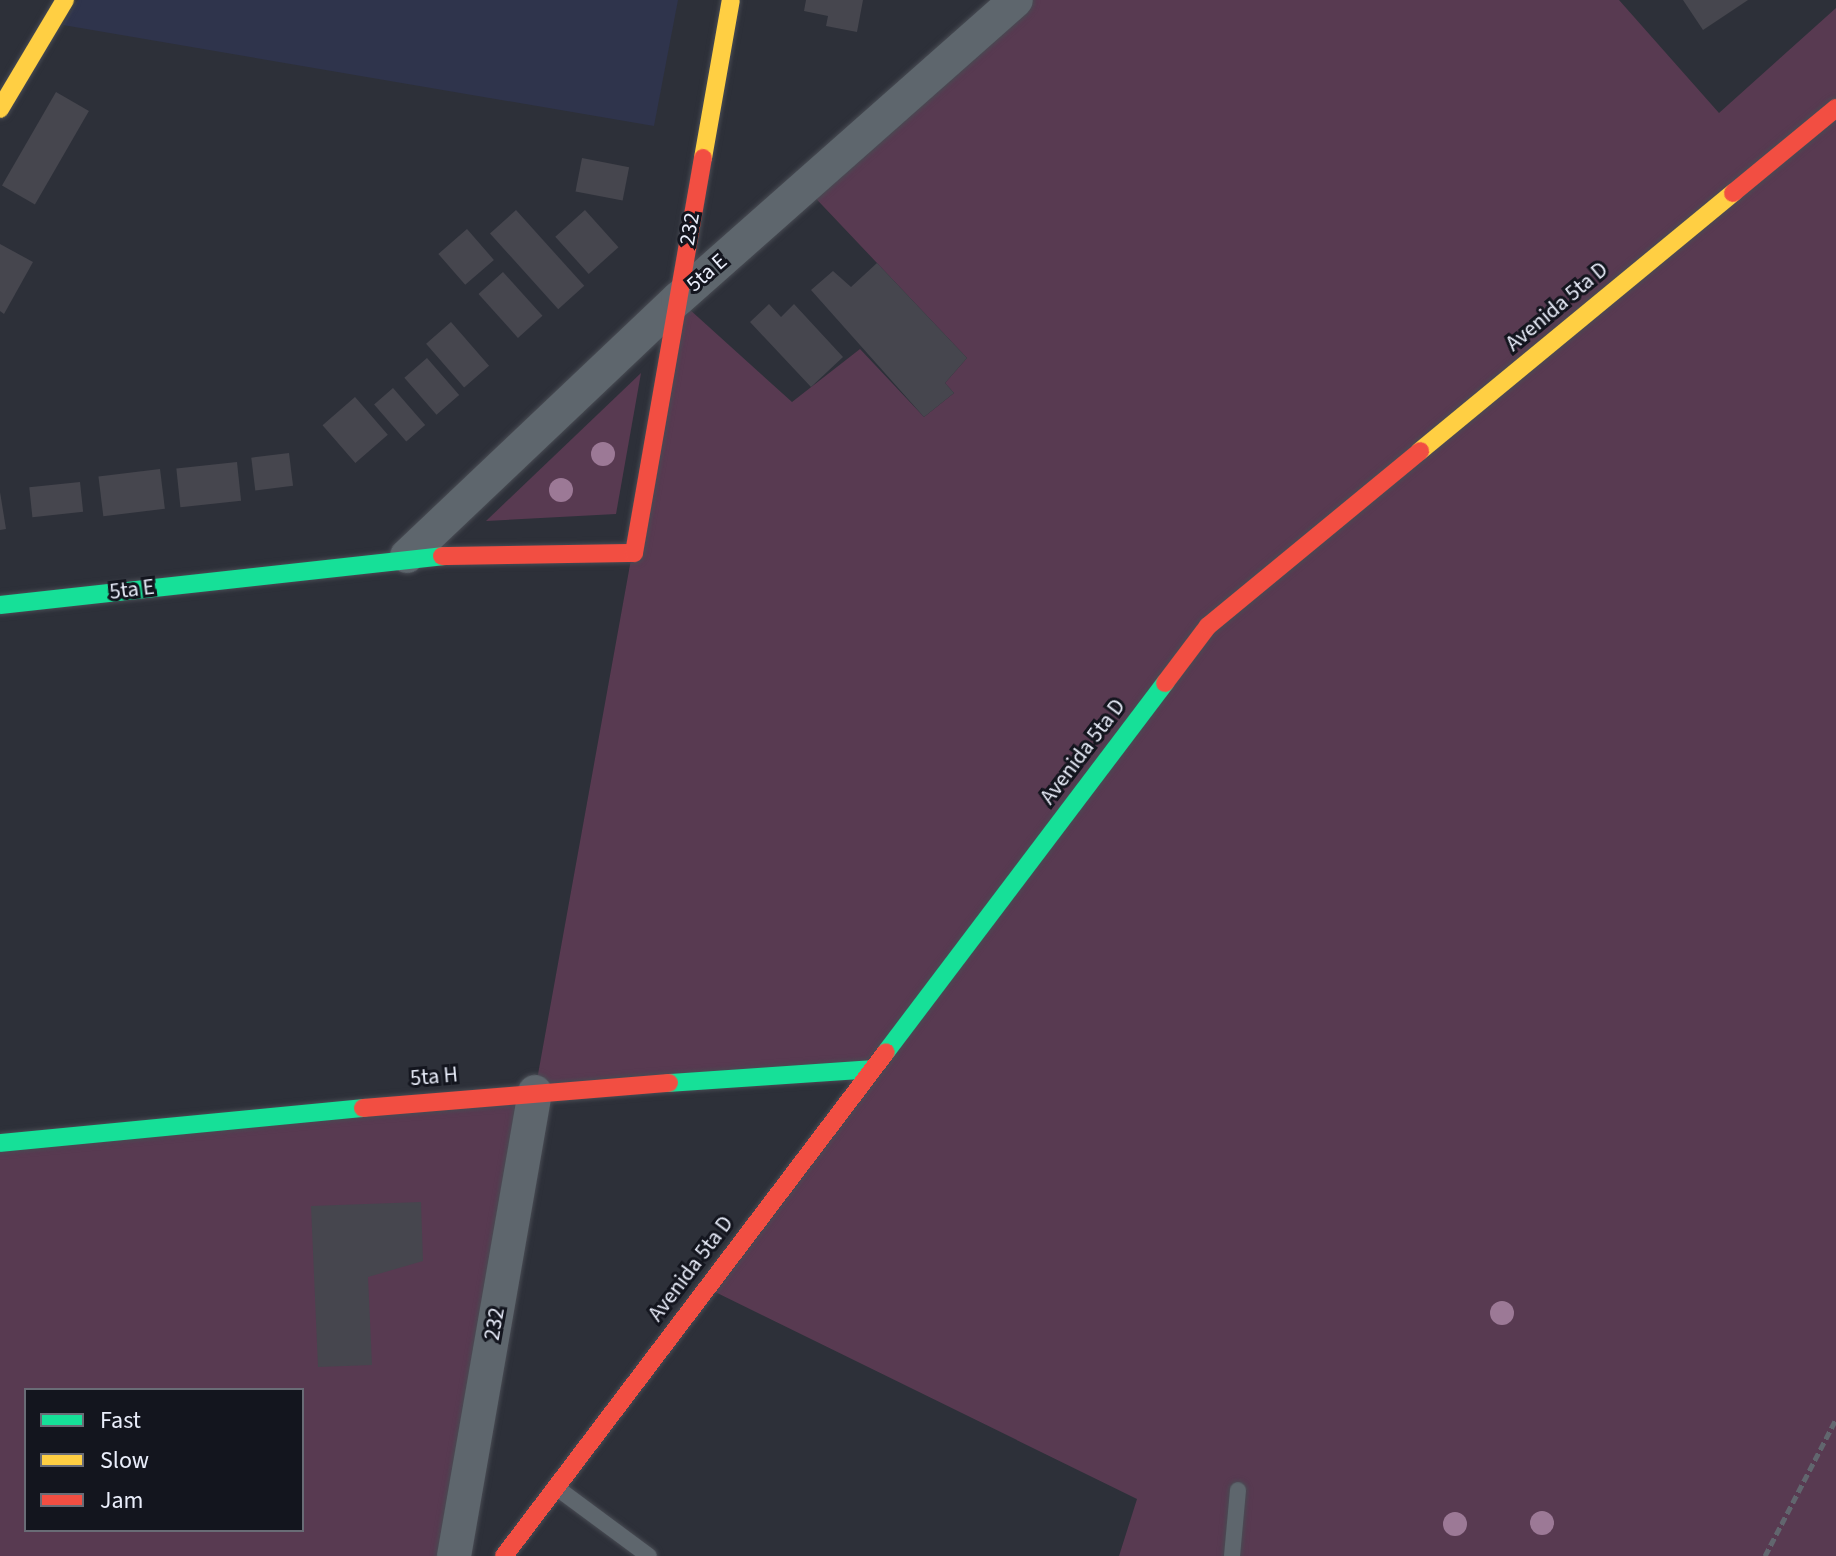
<!DOCTYPE html>
<html>
<head>
<meta charset="utf-8">
<style>
  body { margin:0 }
  #map { position:relative; width:1836px; height:1556px; overflow:hidden; background:#2d3039; font-family:"Source Sans 3",sans-serif }
  div>[style] { position:absolute }
  [style*='--x'] { left:calc(var(--x)*1px); top:calc(var(--y)*1px); width:calc(var(--w)*1px); rotate:calc(var(--a)*1deg) }
  .built>* { inset:0; background:#2f344c }
  .green>* { inset:0; background:#583a51 }
  .building>* { inset:0; background:#46464e; transform-origin:0 0 }
  .path>* { height:5px; margin-top:-2.5px; transform-origin:0; background:repeating-linear-gradient(90deg,#61666e 0 8px,transparent 0 12px) }
  .roads { filter:drop-shadow(0 0 2px #484b53) drop-shadow(0 0 2px #484b53) }
  .lane>* { height:16px; margin:-8px; padding:0 8px; transform-origin:8px; border-radius:8px; background:#5e666d }
  .street>* { height:34px; margin:-17px; padding:0 17px; transform-origin:17px; border-radius:17px; background:#5e666d }
  .fast>* { height:18px; margin:-9px; padding:0 9px; transform-origin:9px; border-radius:9px; background:#16e098 }
  .slow>* { height:18px; margin:-9px; padding:0 9px; transform-origin:9px; border-radius:9px; background:#ffcf43 }
  .jam>* { height:18px; margin:-9px; padding:0 9px; transform-origin:9px; border-radius:9px; background:#f24e42 }
  .trees>* { width:24px; height:24px; margin:-12px; border-radius:50%; background:#9c7996 }
  span { translate:-50% -50%; white-space:nowrap; text-align:center; line-height:1.15; -webkit-text-stroke:6px #13151e; paint-order:stroke }
  .street-label { font-size:22px; color:#eaeefb }
  .legend { position:absolute; left:24px; top:1388px; width:280px; height:144px; box-sizing:border-box; background:#13151e; border:2px solid #696c76; margin:0; padding:10px 14px; list-style:none; font-size:24px; color:#eaeefb }
  .legend li { display:flex; align-items:center; gap:16px; height:40px }
  .legend b { width:40px; border:2px solid #696c76 }
</style>
</head>
<body>
<div id="map">
  <div class="built">
    <i style="clip-path:polygon(78px 0,678px 0,654px 126px,63px 25px)"></i>
  </div>
  <div class="green">
    <i style="clip-path:polygon(evenodd,1016px 0,1619px 0,1719px 113px,1836px 8px,1836px 1556px,1119px 1556px,1137px 1499px,707px 1288px,872px 1070px,535px 1092px,454px 1556px,0 1556px,0 1143px,535px 1091px,678px 299px,792px 402px,860px 349px,924px 417px,954px 393px,945px 383px,967px 358px,805px 187px,1016px 0,26px 1390px,302px 1390px,302px 1530px,26px 1530px,26px 1390px)"></i>
    <i style="clip-path:polygon(641px 373px,616px 514px,486px 521px)"></i>
  </div>
  <div class="building">
    <i style="clip-path:polygon(806px 0,863px 0,857px 32px,826px 26px,828px 16px,804px 11px)"></i>
    <i style="clip-path:polygon(1683px 0,1748px 0,1703px 30px)"></i>
    <i style="left:56px;top:92px;width:38px;height:108px;rotate:30deg"></i>
    <i style="left:582px;top:158px;width:48px;height:34px;rotate:11deg"></i>
    <i style="left:516px;top:210px;width:102px;height:35px;rotate:48deg"></i>
    <i style="left:585px;top:210px;width:50px;height:40px;rotate:48deg"></i>
    <i style="left:467px;top:229px;width:41px;height:38px;rotate:49deg"></i>
    <i style="clip-path:polygon(0 244px,33px 262px,4px 314px,0 311px)"></i>
    <i style="clip-path:polygon(877px 263px,967px 358px,945px 383px,954px 393px,924px 417px,811px 290px,833px 271px,851px 287px)"></i>
    <i style="left:503px;top:272px;width:59px;height:33px;rotate:48deg"></i>
    <i style="clip-path:polygon(769px 304px,781px 317px,794px 304px,843px 357px,811px 387px,750px 322px)"></i>
    <i style="left:451px;top:322px;width:58px;height:33px;rotate:49deg"></i>
    <i style="left:427px;top:358px;width:49px;height:30px;rotate:49deg"></i>
    <i style="left:393px;top:388px;width:49px;height:25px;rotate:49deg"></i>
    <i style="left:355px;top:397px;width:50px;height:43px;rotate:49deg"></i>
    <i style="left:289px;top:453px;width:33px;height:38px;rotate:83deg"></i>
    <i style="left:237px;top:462px;width:39px;height:61px;rotate:84deg"></i>
    <i style="left:160px;top:469px;width:40px;height:62px;rotate:83deg"></i>
    <i style="left:80px;top:482px;width:30px;height:51px;rotate:84deg"></i>
    <i style="clip-path:polygon(0 492px,6px 529px,0 530px)"></i>
    <i style="clip-path:polygon(421px 1202px,423px 1261px,368px 1277px,372px 1365px,318px 1367px,311px 1206px)"></i>
  </div>
  <div class="path">
    <i style="--x:1765;--y:1556;--w:154;--a:-62.6"></i>
  </div>
  <div class="roads">
    <div class="lane">
      <i style="--x:557;--y:1488;--w:114;--a:36.5"></i>
      <i style="--x:1232;--y:1556;--w:66;--a:-84.8"></i>
    </div>
    <div class="street">
      <i style="--x:407;--y:556;--w:373;--a:-43.5"></i>
      <i style="--x:678;--y:299;--w:451;--a:-41.5"></i>
      <i style="--x:454;--y:1556;--w:471;--a:-80.1"></i>
    </div>
    <div class="fast">
      <i style="--x:0;--y:605;--w:445;--a:-6.3"></i>
      <i style="--x:886;--y:1052;--w:463;--a:-52.9"></i>
      <i style="--x:669;--y:1083;--w:204;--a:-3.9"></i>
      <i style="--x:0;--y:1143;--w:365;--a:-5.5"></i>
    </div>
    <div class="slow">
      <i style="--x:0;--y:109;--w:127;--a:-59.2"></i>
      <i style="--x:703;--y:158;--w:160;--a:-80"></i>
      <i style="--x:1420;--y:451;--w:406;--a:-39.5"></i>
    </div>
    <div class="jam">
      <i style="--x:1733;--y:193;--w:134;--a:-39.5"></i>
      <i style="--x:442;--y:556;--w:192;--a:-0.9"></i>
      <i style="--x:634;--y:553;--w:401;--a:-80.1"></i>
      <i style="--x:1165;--y:683;--w:71;--a:-53"></i>
      <i style="--x:1208;--y:626;--w:275;--a:-39.5"></i>
      <i style="--x:363;--y:1108;--w:307;--a:-4.7"></i>
      <i style="--x:504;--y:1556;--w:632;--a:-52.84"></i>
    </div>
  </div>
  <div class="trees">
    <i style="left:603px;top:454px"></i>
    <i style="left:561px;top:490px"></i>
    <i style="left:1502px;top:1313px"></i>
    <i style="left:1542px;top:1523px"></i>
    <i style="left:1455px;top:1524px"></i>
  </div>
  <div class="street-label">
    <span style="left:690px;top:229px;rotate:-80deg">232</span>
    <span style="left:707px;top:273px;rotate:-41deg">5ta E</span>
    <span style="left:1557px;top:307px;rotate:-40deg">Avenida 5ta D</span>
    <span style="left:132px;top:590px;rotate:-7deg">5ta E</span>
    <span style="left:1083px;top:752px;rotate:-53deg">Avenida 5ta D</span>
    <span style="left:434px;top:1077px;rotate:-5deg">5ta H</span>
    <span style="left:691px;top:1269px;rotate:-53deg">Avenida 5ta D</span>
    <span style="left:495px;top:1324px;rotate:-80deg">232</span>
  </div>
  <ul class="legend">
  <li><b style="height:10px;background:#16e098"></b>Fast</li>
  <li><b style="height:10px;background:#ffcf43"></b>Slow</li>
  <li><b style="height:10px;background:#f24e42"></b>Jam</li>
  </ul>
</div>
</body>
</html>
